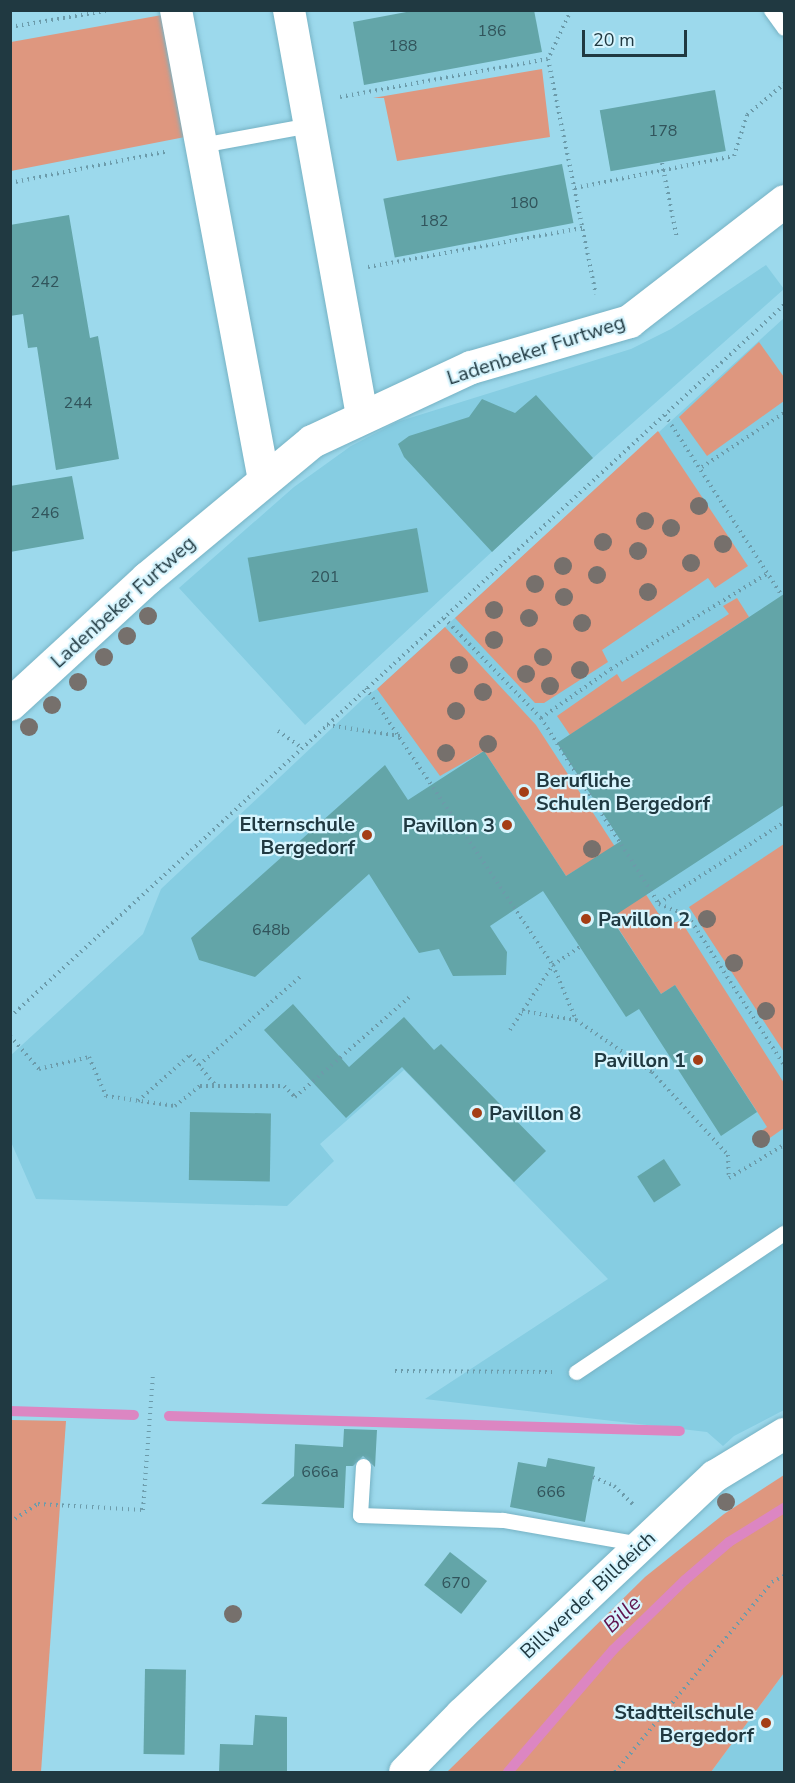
<!DOCTYPE html>
<html>
<head>
<meta charset="utf-8">
<style>
  body { margin:0 }
  #map { position:relative; width:795px; height:1783px; overflow:hidden; background:#9cd9ec; font-family:"Nunito Sans",sans-serif }
  div>[style] { position:absolute }
  [style*='--x'] { left:calc(var(--x)*1px); top:calc(var(--y)*1px); width:calc(var(--w)*1px); rotate:calc(var(--a)*1deg) }
  .built>* { inset:0; background:#86cde2 }
  .green>* { inset:0; background:#de977f }
  .stream>* { height:10px; margin:-5px; padding:0 5px; transform-origin:5px; border-radius:5px; background:#dc86c2 }
  .building>* { inset:0; background:#63a5a8; transform-origin:0 0 }
  .path>* { height:4px; margin-top:-2px; transform-origin:0; background:repeating-linear-gradient(90deg,#6c9baa 0 1.5px,transparent 0 6px) }
  .roads { filter:drop-shadow(0 0 2px #76b2c4) drop-shadow(0 0 2px #76b2c4) }
  .service>* { height:15px; margin:-7.5px; padding:0 7.5px; transform-origin:7.5px; border-radius:7.5px; background:#fff }
  .minor>* { height:32px; margin:-16px; padding:0 16px; transform-origin:16px; border-radius:16px; background:#fff }
  .tertiary>* { height:33px; margin:-16.5px; padding:0 16.5px; transform-origin:16.5px; border-radius:16.5px; background:#fff }
  .trees>* { width:18px; height:18px; margin:-9px; border-radius:50%; background:#76706c }
  .dots>* { width:16px; height:16px; translate:-50% -50%; box-sizing:border-box; border:3px solid #d7f5fe; border-radius:50% }
  span { translate:-50% -50%; white-space:nowrap; text-align:center; line-height:1.15; -webkit-text-stroke:4.5px #d7f5fe; paint-order:stroke }
  .number-label { font-size:16px; color:#31545b }
  .number-label span { -webkit-text-stroke-width:0 }
  .street-label { font-size:20px; color:#203941 }
  .poi-label { font-size:20px; color:#203941; font-weight:700 }
  .left { translate:0 -50%; text-align:left }
  .right { translate:-100% -50%; text-align:right }
  .water-label { font-size:21px; color:#60144e; font-style:italic }
  .frame { position:absolute; inset:0; border:12px solid #203941; pointer-events:none }
  .scale { position:absolute; left:582px; top:30px; width:105px; height:27px; box-sizing:border-box; border:3px solid #203941; border-top:0; padding-left:8px; font-size:18px; line-height:21px; white-space:nowrap; color:#203941; -webkit-text-stroke:4px #d7f5fe; paint-order:stroke }
</style>
</head>
<body>
<div id="map">
  <div class="built">
    <i style="clip-path:polygon(766px 265px,784px 289px,593px 458px,305px 725px,179px 588px,294px 487px,351px 446px,397px 422px,631px 349px,671px 329px)"></i>
    <i style="clip-path:polygon(784px 318px,784px 1410px,734px 1436px,723px 1446px,707px 1432px,425px 1399px,608px 1279px,404px 1070px,320px 1144px,334px 1161px,287px 1206px,36px 1199px,11px 1142px,10px 1056px,143px 934px,161px 889px,366px 696px,377px 689px)"></i>
    <i style="clip-path:polygon(784px 1673px,784px 1772px,711px 1772px)"></i>
  </div>
  <div class="green">
    <i style="clip-path:polygon(162px 15px,185px 137px,11px 171px,11px 42px)"></i>
    <i style="clip-path:polygon(542px 69px,550px 137px,397px 161px,384px 98px,373px 98px)"></i>
    <i style="clip-path:polygon(759px 342px,784px 377px,784px 401px,707px 456px,679px 417px)"></i>
    <i style="clip-path:polygon(658px 431px,748px 566px,715px 588px,708px 578px,602px 650px,608px 662px,544px 703px,535px 703px,455px 618px)"></i>
    <i style="clip-path:polygon(737px 598px,749px 617px,570px 735px,557px 716px,617px 674px,622px 682px,729px 614px,723px 606px)"></i>
    <i style="clip-path:polygon(445px 627px,536px 725px,658px 913px,670px 923px,681px 921px,784px 1083px,784px 1128px,760px 1145px,754px 1136px,767px 1127px,675px 985px,661px 994px,579px 868px,566px 876px,484px 751px,440px 776px,377px 689px)"></i>
    <i style="clip-path:polygon(784px 844px,784px 1052px,689px 907px)"></i>
    <i style="clip-path:polygon(11px 1420px,66px 1421px,41px 1772px,11px 1772px)"></i>
    <i style="clip-path:polygon(784px 1475px,784px 1673px,711px 1772px,447px 1772px,645px 1577px,724px 1514px)"></i>
  </div>
  <div class="stream">
    <i style="--x:10;--y:1411;--w:124;--a:1.8"></i>
    <i style="--x:169;--y:1416;--w:511;--a:1.68"></i>
    <i style="--x:508;--y:1772;--w:161;--a:-49.3"></i>
    <i style="--x:613;--y:1650;--w:100;--a:-44.2"></i>
    <i style="--x:685;--y:1580;--w:58;--a:-40.8"></i>
    <i style="--x:729;--y:1542;--w:65;--a:-31.7"></i>
  </div>
  <div class="building">
    <i style="clip-path:polygon(417px 10px,534px 10px,542px 52px,364px 85px,353px 22px)"></i>
    <i style="left:715px;top:90px;width:62px;height:117px;rotate:80deg"></i>
    <i style="left:562px;top:164px;width:60px;height:182px;rotate:79deg"></i>
    <i style="clip-path:polygon(69px 215px,90px 338px,98px 336px,119px 459px,56px 470px,37px 347px,28px 348px,23px 314px,10px 316px,10px 225px)"></i>
    <i style="clip-path:polygon(536px 395px,593px 458px,492px 552px,404px 457px,398px 444px,409px 436px,469px 417px,482px 399px,515px 413px)"></i>
    <i style="clip-path:polygon(72px 476px,84px 539px,10px 552px,10px 486px)"></i>
    <i style="left:417px;top:528px;width:65px;height:172px;rotate:80deg"></i>
    <i style="clip-path:polygon(784px 594px,784px 805px,611px 918px,661px 994px,675px 985px,757px 1112px,721px 1136px,639px 1009px,626px 1017px,543px 891px,490px 926px,507px 952px,506px 975px,453px 976px,439px 949px,419px 953px,369px 874px,255px 977px,199px 960px,191px 938px,385px 765px,408px 800px,484px 751px,566px 876px,621px 841px,557px 743px)"></i>
    <i style="clip-path:polygon(293px 1004px,349px 1067px,404px 1017px,434px 1050px,441px 1044px,546px 1151px,514px 1182px,402px 1067px,346px 1118px,264px 1030px)"></i>
    <i style="left:190px;top:1112px;width:81px;height:68px;rotate:1deg"></i>
    <i style="left:664px;top:1159px;width:31px;height:32px;rotate:57deg"></i>
    <i style="clip-path:polygon(344px 1429px,377px 1430px,375px 1467px,363px 1456px,353px 1466px,346px 1466px,344px 1508px,261px 1504px,294px 1476px,295px 1444px,343px 1447px)"></i>
    <i style="clip-path:polygon(548px 1458px,595px 1467px,585px 1522px,510px 1507px,518px 1462px,546px 1467px)"></i>
    <i style="left:450px;top:1552px;width:47px;height:42px;rotate:38deg"></i>
    <i style="left:145px;top:1669px;width:41px;height:85px;rotate:1deg"></i>
    <i style="clip-path:polygon(255px 1715px,287px 1717px,287px 1773px,219px 1773px,220px 1744px,253px 1745px)"></i>
  </div>
  <div class="path">
    <i style="--x:571;--y:10;--w:54;--a:115.1"></i>
    <i style="--x:548;--y:59;--w:240;--a:78.5"></i>
    <i style="--x:10;--y:27;--w:101;--a:-9.6"></i>
    <i style="--x:340;--y:97;--w:211;--a:-10.4"></i>
    <i style="--x:662;--y:163;--w:77;--a:78.8"></i>
    <i style="--x:10;--y:183;--w:161;--a:-11.4"></i>
    <i style="--x:575;--y:188;--w:162;--a:-11.4"></i>
    <i style="--x:734;--y:156;--w:43;--a:-72.4"></i>
    <i style="--x:747;--y:115;--w:48;--a:-40"></i>
    <i style="--x:368;--y:267;--w:219;--a:-10.3"></i>
    <i style="--x:665;--y:415;--w:216;--a:57.1"></i>
    <i style="--x:702;--y:467;--w:98;--a:-33.4"></i>
    <i style="--x:444;--y:618;--w:139;--a:45.9"></i>
    <i style="--x:541;--y:718;--w:220;--a:57.6"></i>
    <i style="--x:659;--y:904;--w:31;--a:22"></i>
    <i style="--x:688;--y:916;--w:177;--a:57.2"></i>
    <i style="--x:366;--y:688;--w:334;--a:56"></i>
    <i style="--x:553;--y:965;--w:60;--a:67.3"></i>
    <i style="--x:576;--y:1020;--w:92;--a:34.4"></i>
    <i style="--x:652;--y:1072;--w:113;--a:47.5"></i>
    <i style="--x:728;--y:1155;--w:23;--a:88"></i>
    <i style="--x:729;--y:1178;--w:64;--a:-31"></i>
    <i style="--x:541;--y:718;--w:85;--a:-35"></i>
    <i style="--x:611;--y:669;--w:184;--a:-31.4"></i>
    <i style="--x:327;--y:725;--w:74;--a:8.6"></i>
    <i style="--x:278;--y:731;--w:29;--a:35"></i>
    <i style="--x:659;--y:903;--w:149;--a:-32.9"></i>
    <i style="--x:522;--y:1011;--w:55;--a:9.5"></i>
    <i style="--x:10;--y:1017;--w:1052;--a:-42.61"></i>
    <i style="--x:510;--y:1030;--w:78;--a:-56.5"></i>
    <i style="--x:553;--y:965;--w:32;--a:-34"></i>
    <i style="--x:10;--y:1036;--w:44;--a:48.7"></i>
    <i style="--x:39;--y:1069;--w:51;--a:-13.5"></i>
    <i style="--x:89;--y:1057;--w:43;--a:66.4"></i>
    <i style="--x:106;--y:1096;--w:70;--a:8.2"></i>
    <i style="--x:175;--y:1106;--w:32;--a:-39"></i>
    <i style="--x:200;--y:1086;--w:84;--a:0"></i>
    <i style="--x:284;--y:1086;--w:16;--a:45"></i>
    <i style="--x:295;--y:1097;--w:155;--a:-41.1"></i>
    <i style="--x:199;--y:1065;--w:134;--a:-41.1"></i>
    <i style="--x:138;--y:1101;--w:69;--a:-41.5"></i>
    <i style="--x:190;--y:1055;--w:40;--a:50"></i>
    <i style="--x:395;--y:1371;--w:157;--a:0.4"></i>
    <i style="--x:593;--y:1477;--w:23;--a:23"></i>
    <i style="--x:614;--y:1486;--w:28;--a:44"></i>
    <i style="--x:10;--y:1522;--w:33;--a:-33"></i>
    <i style="--x:38;--y:1504;--w:105;--a:3.3"></i>
    <i style="--x:143;--y:1510;--w:135;--a:-85.8"></i>
    <i style="--x:615;--y:1772;--w:246;--a:-50.4"></i>
    <i style="--x:772;--y:1582;--w:13;--a:-27"></i>
  </div>
  <div class="roads">
    <div class="service">
      <i style="--x:771;--y:10;--w:22;--a:54"></i>
      <i style="--x:201;--y:145;--w:111;--a:-10.4"></i>
      <i style="--x:576;--y:1372;--w:250;--a:-33.8"></i>
      <i style="--x:363;--y:1466;--w:49;--a:93.5"></i>
      <i style="--x:360;--y:1515;--w:143;--a:2"></i>
      <i style="--x:503;--y:1520;--w:140;--a:9.9"></i>
    </div>
    <div class="minor">
      <i style="--x:176;--y:10;--w:477;--a:79.4"></i>
      <i style="--x:289;--y:10;--w:412;--a:79.8"></i>
      <i style="--x:405;--y:1772;--w:81;--a:-45.5"></i>
      <i style="--x:462;--y:1714;--w:347;--a:-43.3"></i>
      <i style="--x:715;--y:1476;--w:81;--a:-31.3"></i>
    </div>
    <div class="tertiary">
      <i style="--x:10;--y:704;--w:186;--a:-42.6"></i>
      <i style="--x:147;--y:578;--w:214;--a:-39.7"></i>
      <i style="--x:312;--y:441;--w:175;--a:-25"></i>
      <i style="--x:471;--y:367;--w:165;--a:-16.2"></i>
      <i style="--x:629;--y:321;--w:196;--a:-37.7"></i>
    </div>
  </div>
  <div class="trees">
    <i style="left:699px;top:506px"></i>
    <i style="left:645px;top:521px"></i>
    <i style="left:671px;top:528px"></i>
    <i style="left:603px;top:542px"></i>
    <i style="left:723px;top:544px"></i>
    <i style="left:638px;top:551px"></i>
    <i style="left:691px;top:563px"></i>
    <i style="left:563px;top:566px"></i>
    <i style="left:597px;top:575px"></i>
    <i style="left:535px;top:584px"></i>
    <i style="left:648px;top:592px"></i>
    <i style="left:564px;top:597px"></i>
    <i style="left:494px;top:610px"></i>
    <i style="left:148px;top:616px"></i>
    <i style="left:529px;top:618px"></i>
    <i style="left:582px;top:623px"></i>
    <i style="left:127px;top:636px"></i>
    <i style="left:494px;top:640px"></i>
    <i style="left:104px;top:657px"></i>
    <i style="left:543px;top:657px"></i>
    <i style="left:459px;top:665px"></i>
    <i style="left:580px;top:670px"></i>
    <i style="left:526px;top:674px"></i>
    <i style="left:78px;top:682px"></i>
    <i style="left:550px;top:686px"></i>
    <i style="left:483px;top:692px"></i>
    <i style="left:52px;top:705px"></i>
    <i style="left:456px;top:711px"></i>
    <i style="left:29px;top:727px"></i>
    <i style="left:488px;top:744px"></i>
    <i style="left:446px;top:753px"></i>
    <i style="left:592px;top:849px"></i>
    <i style="left:707px;top:919px"></i>
    <i style="left:734px;top:963px"></i>
    <i style="left:766px;top:1011px"></i>
    <i style="left:761px;top:1139px"></i>
    <i style="left:726px;top:1502px"></i>
    <i style="left:233px;top:1614px"></i>
  </div>
  <div class="dots">
    <i style="left:524px;top:792px;background:#a43e16"></i>
    <i style="left:507px;top:825px;background:#a43e16"></i>
    <i style="left:367px;top:835px;background:#a43e16"></i>
    <i style="left:586px;top:919px;background:#a43e16"></i>
    <i style="left:698px;top:1060px;background:#a43e16"></i>
    <i style="left:477px;top:1113px;background:#a43e16"></i>
    <i style="left:766px;top:1723px;background:#a43e16"></i>
  </div>
  <div class="number-label">
    <span style="left:492px;top:31px">186</span>
    <span style="left:403px;top:46px">188</span>
    <span style="left:663px;top:131px">178</span>
    <span style="left:524px;top:203px">180</span>
    <span style="left:434px;top:221px">182</span>
    <span style="left:45px;top:282px">242</span>
    <span style="left:78px;top:403px">244</span>
    <span style="left:45px;top:513px">246</span>
    <span style="left:325px;top:577px">201</span>
    <span style="left:271px;top:930px">648b</span>
    <span style="left:320px;top:1472px">666a</span>
    <span style="left:551px;top:1492px">666</span>
    <span style="left:456px;top:1583px">670</span>
  </div>
  <div class="street-label">
    <span style="left:536px;top:350px;rotate:-18deg">Ladenbeker Furtweg</span>
    <span style="left:123px;top:602px;rotate:-42deg">Ladenbeker Furtweg</span>
    <span style="left:588px;top:1595px;rotate:-43deg">Billwerder Billdeich</span>
  </div>
  <div class="poi-label">
    <span class="left" style="left:536px;top:792px">Berufliche<br>Schulen Bergedorf</span>
    <span class="right" style="left:355px;top:836px">Elternschule<br>Bergedorf</span>
    <span class="right" style="left:495px;top:825px">Pavillon 3</span>
    <span class="left" style="left:598px;top:919px">Pavillon 2</span>
    <span class="right" style="left:686px;top:1060px">Pavillon 1</span>
    <span class="left" style="left:489px;top:1113px">Pavillon 8</span>
    <span class="right" style="left:754px;top:1724px">Stadtteilschule<br>Bergedorf</span>
  </div>
  <div class="water-label">
    <span style="left:622px;top:1614px;rotate:-44deg">Bille</span>
  </div>
  <div class="frame"></div>
  <div class="scale">20 m</div>
</div>
</body>
</html>
